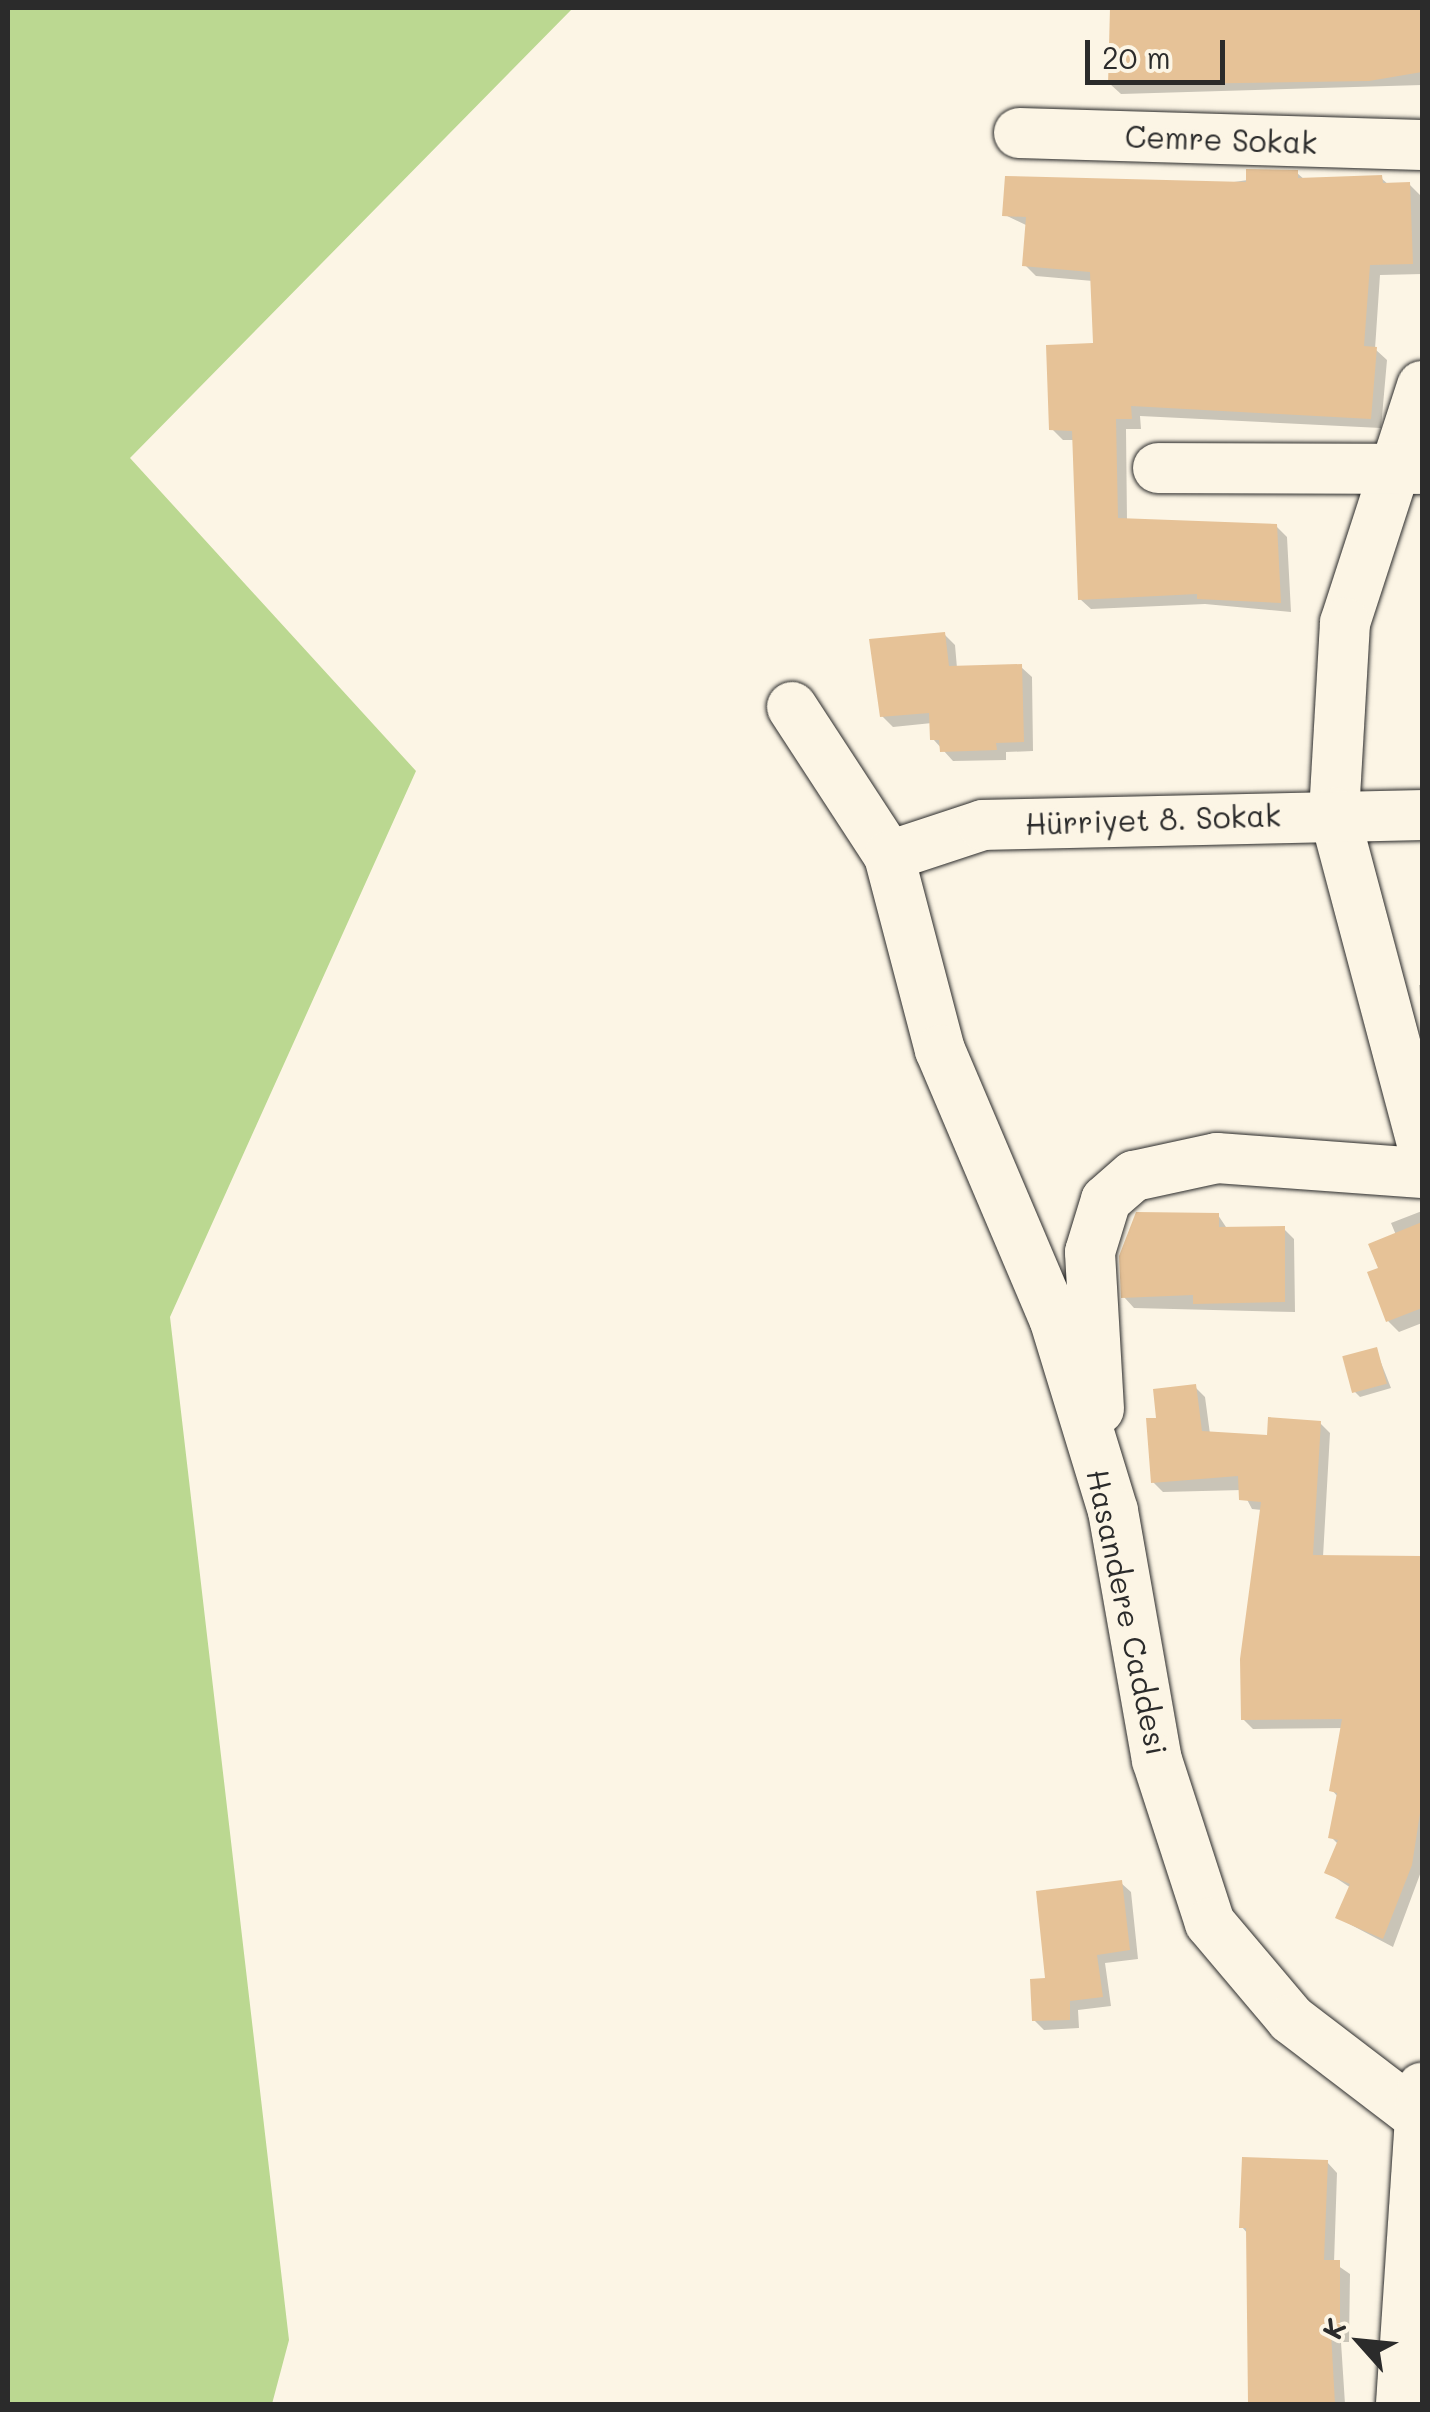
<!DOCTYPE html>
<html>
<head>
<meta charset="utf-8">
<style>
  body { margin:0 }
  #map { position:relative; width:1430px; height:2412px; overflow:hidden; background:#fcf5e5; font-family:Mali,sans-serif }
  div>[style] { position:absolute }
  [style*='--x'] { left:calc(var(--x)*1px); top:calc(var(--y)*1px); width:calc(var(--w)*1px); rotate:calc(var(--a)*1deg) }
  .green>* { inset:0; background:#bbd891 }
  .shadow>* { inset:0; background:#0003 }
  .building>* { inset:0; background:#e6c297; transform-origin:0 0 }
  .roads { filter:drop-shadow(0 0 2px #2b2b2b) drop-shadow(0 0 2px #2b2b2b) }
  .street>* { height:50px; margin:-25px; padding:0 25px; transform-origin:25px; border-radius:25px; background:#fcf5e5 }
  span { translate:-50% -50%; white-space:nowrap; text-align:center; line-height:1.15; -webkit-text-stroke:8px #fcf5e5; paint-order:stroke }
  .street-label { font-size:30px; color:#2b2b2b }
  .frame { position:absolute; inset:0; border:10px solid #2b2b2b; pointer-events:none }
  .north { position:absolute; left:1310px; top:2292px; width:100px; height:100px; -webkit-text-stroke:8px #fcf5e5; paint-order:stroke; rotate:297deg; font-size:28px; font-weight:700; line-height:40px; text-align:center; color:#2b2b2b }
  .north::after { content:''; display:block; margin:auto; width:35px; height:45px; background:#2b2b2b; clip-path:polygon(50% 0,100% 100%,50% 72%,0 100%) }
  .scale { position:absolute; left:1085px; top:40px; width:140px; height:45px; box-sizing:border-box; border:5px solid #2b2b2b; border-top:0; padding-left:12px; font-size:30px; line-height:35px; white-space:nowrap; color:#2b2b2b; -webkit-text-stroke:8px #fcf5e5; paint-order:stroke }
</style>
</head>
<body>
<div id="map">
  <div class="green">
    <i style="clip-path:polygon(8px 8px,573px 8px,130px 458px,416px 771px,170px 1317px,289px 2340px,272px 2404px,8px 2404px)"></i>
  </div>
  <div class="shadow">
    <i style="clip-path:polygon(1111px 8px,1422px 8px,1422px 85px,1121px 94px,1110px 84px)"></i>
    <i style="clip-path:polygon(1297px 173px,1305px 180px,1381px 178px,1389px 185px,1409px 184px,1420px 195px,1422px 274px,1380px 275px,1375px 349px,1387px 360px,1381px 428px,1140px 416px,1141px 429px,1126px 429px,1127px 520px,1276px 526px,1287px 537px,1291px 612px,1205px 604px,1091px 609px,1080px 599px,1075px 440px,1063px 440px,1052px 429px,1096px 346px,1093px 281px,1036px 276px,1025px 265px,1028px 226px,1005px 215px)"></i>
    <i style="clip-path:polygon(944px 634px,955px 645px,957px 668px,1021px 667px,1032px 677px,1033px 751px,1006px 752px,1006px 760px,953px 761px,933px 739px,932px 723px,893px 727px,882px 716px)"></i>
    <i style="clip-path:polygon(1419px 985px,1422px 985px,1422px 1022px)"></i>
    <i style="clip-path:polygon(1422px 1211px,1422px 1323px,1399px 1332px,1388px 1321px,1396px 1235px,1391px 1223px)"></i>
    <i style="clip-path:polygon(1218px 1215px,1228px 1230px,1284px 1229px,1294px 1239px,1295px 1312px,1134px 1308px,1124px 1297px)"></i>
    <i style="clip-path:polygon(1376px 1350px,1391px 1388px,1360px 1397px,1355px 1392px)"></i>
    <i style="clip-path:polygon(1195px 1387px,1205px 1397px,1210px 1434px,1269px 1438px,1320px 1423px,1330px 1433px,1323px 1557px,1422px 1559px,1422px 1869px,1393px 1947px,1338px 1918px,1351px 1888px,1327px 1872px,1339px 1845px,1331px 1837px,1338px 1797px,1332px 1790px,1343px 1728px,1253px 1729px,1243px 1719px,1262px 1510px,1252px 1509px,1242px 1490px,1163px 1492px,1153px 1482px,1159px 1420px)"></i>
    <i style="clip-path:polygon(1121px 1883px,1131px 1892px,1138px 1959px,1105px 1963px,1111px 2006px,1078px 2010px,1079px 2028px,1044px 2030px,1034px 2020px,1048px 1981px)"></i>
    <i style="clip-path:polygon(1327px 2162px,1337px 2173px,1334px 2263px,1350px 2274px,1349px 2342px,1341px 2342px,1345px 2404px,1252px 2404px,1248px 2234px,1242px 2227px)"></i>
  </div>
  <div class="building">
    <i style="clip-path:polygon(1110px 8px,1422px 8px,1422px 72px,1369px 81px,1108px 85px)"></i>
    <i style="clip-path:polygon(1246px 169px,1298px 170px,1298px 178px,1382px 175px,1383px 183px,1410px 182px,1413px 264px,1370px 265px,1364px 346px,1377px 347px,1371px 419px,1131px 406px,1132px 419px,1116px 419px,1118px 518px,1277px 524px,1281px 603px,1197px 599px,1197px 594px,1078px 600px,1072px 431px,1049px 430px,1046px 345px,1093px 343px,1090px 272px,1022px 266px,1026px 217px,1002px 216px,1005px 176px,1246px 182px)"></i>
    <i style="clip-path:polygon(945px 632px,949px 666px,1022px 664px,1024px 742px,996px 743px,997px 750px,940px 752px,939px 740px,930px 740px,929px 713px,880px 717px,869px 639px)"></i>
    <i style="clip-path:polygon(1136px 1212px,1219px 1213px,1219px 1227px,1285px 1226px,1285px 1302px,1193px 1304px,1193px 1295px,1121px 1298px,1119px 1256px)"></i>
    <i style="clip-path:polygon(1422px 1222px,1422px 1308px,1386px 1322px,1367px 1272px,1378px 1268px,1368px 1244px)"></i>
    <i style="left:1377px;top:1347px;width:38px;height:36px;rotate:75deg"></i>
    <i style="clip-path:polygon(1196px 1384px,1202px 1431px,1267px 1435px,1268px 1417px,1321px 1421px,1313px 1555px,1422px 1556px,1422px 1800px,1412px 1865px,1383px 1939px,1335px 1918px,1350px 1884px,1324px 1873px,1338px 1840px,1328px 1838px,1337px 1793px,1329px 1791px,1342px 1719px,1241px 1720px,1240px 1659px,1261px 1502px,1239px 1500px,1238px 1476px,1151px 1483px,1146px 1418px,1156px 1418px,1153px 1389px)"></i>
    <i style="clip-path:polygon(1122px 1880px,1130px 1950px,1097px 1955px,1103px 1997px,1070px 2001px,1070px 2020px,1032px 2021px,1030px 1979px,1045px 1978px,1036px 1891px)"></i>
    <i style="clip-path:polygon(1242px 2157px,1328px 2160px,1324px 2260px,1340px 2260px,1340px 2332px,1331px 2332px,1335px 2404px,1248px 2404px,1246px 2228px,1239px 2228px)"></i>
  </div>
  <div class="roads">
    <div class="street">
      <i style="--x:1019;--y:133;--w:403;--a:1.7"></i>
      <i style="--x:1422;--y:386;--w:249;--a:108"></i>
      <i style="--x:1345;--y:623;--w:190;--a:93.3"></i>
      <i style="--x:1334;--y:813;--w:342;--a:75.1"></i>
      <i style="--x:1158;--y:468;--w:264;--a:0.2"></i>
      <i style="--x:792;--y:707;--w:178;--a:56.9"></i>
      <i style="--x:889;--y:856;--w:201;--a:75.3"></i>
      <i style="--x:940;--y:1050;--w:291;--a:67"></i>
      <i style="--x:1054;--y:1318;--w:202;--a:73"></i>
      <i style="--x:1113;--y:1511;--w:253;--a:80"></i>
      <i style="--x:1157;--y:1760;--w:171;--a:72"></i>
      <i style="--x:1210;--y:1923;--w:126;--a:49.8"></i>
      <i style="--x:1291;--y:2019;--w:165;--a:37.4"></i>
      <i style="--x:889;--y:856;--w:99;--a:-18.3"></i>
      <i style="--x:983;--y:825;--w:439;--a:-1.3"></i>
      <i style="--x:1099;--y:1409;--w:157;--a:-93.3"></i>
      <i style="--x:1090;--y:1252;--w:54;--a:-72.9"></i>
      <i style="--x:1106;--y:1200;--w:37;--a:-41"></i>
      <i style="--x:1134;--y:1176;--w:85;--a:-12.2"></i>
      <i style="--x:1217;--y:1158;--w:206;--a:4.2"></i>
      <i style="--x:1401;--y:2404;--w:317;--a:-86.2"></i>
    </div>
  </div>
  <div class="street-label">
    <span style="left:1221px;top:139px;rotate:2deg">Cemre Sokak</span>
    <span style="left:1153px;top:819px;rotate:-2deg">Hürriyet 8. Sokak</span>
    <span style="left:1128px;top:1612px;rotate:78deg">Hasandere Caddesi</span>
  </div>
  <div class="frame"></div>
  <div class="north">K</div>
  <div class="scale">20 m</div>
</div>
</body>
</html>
